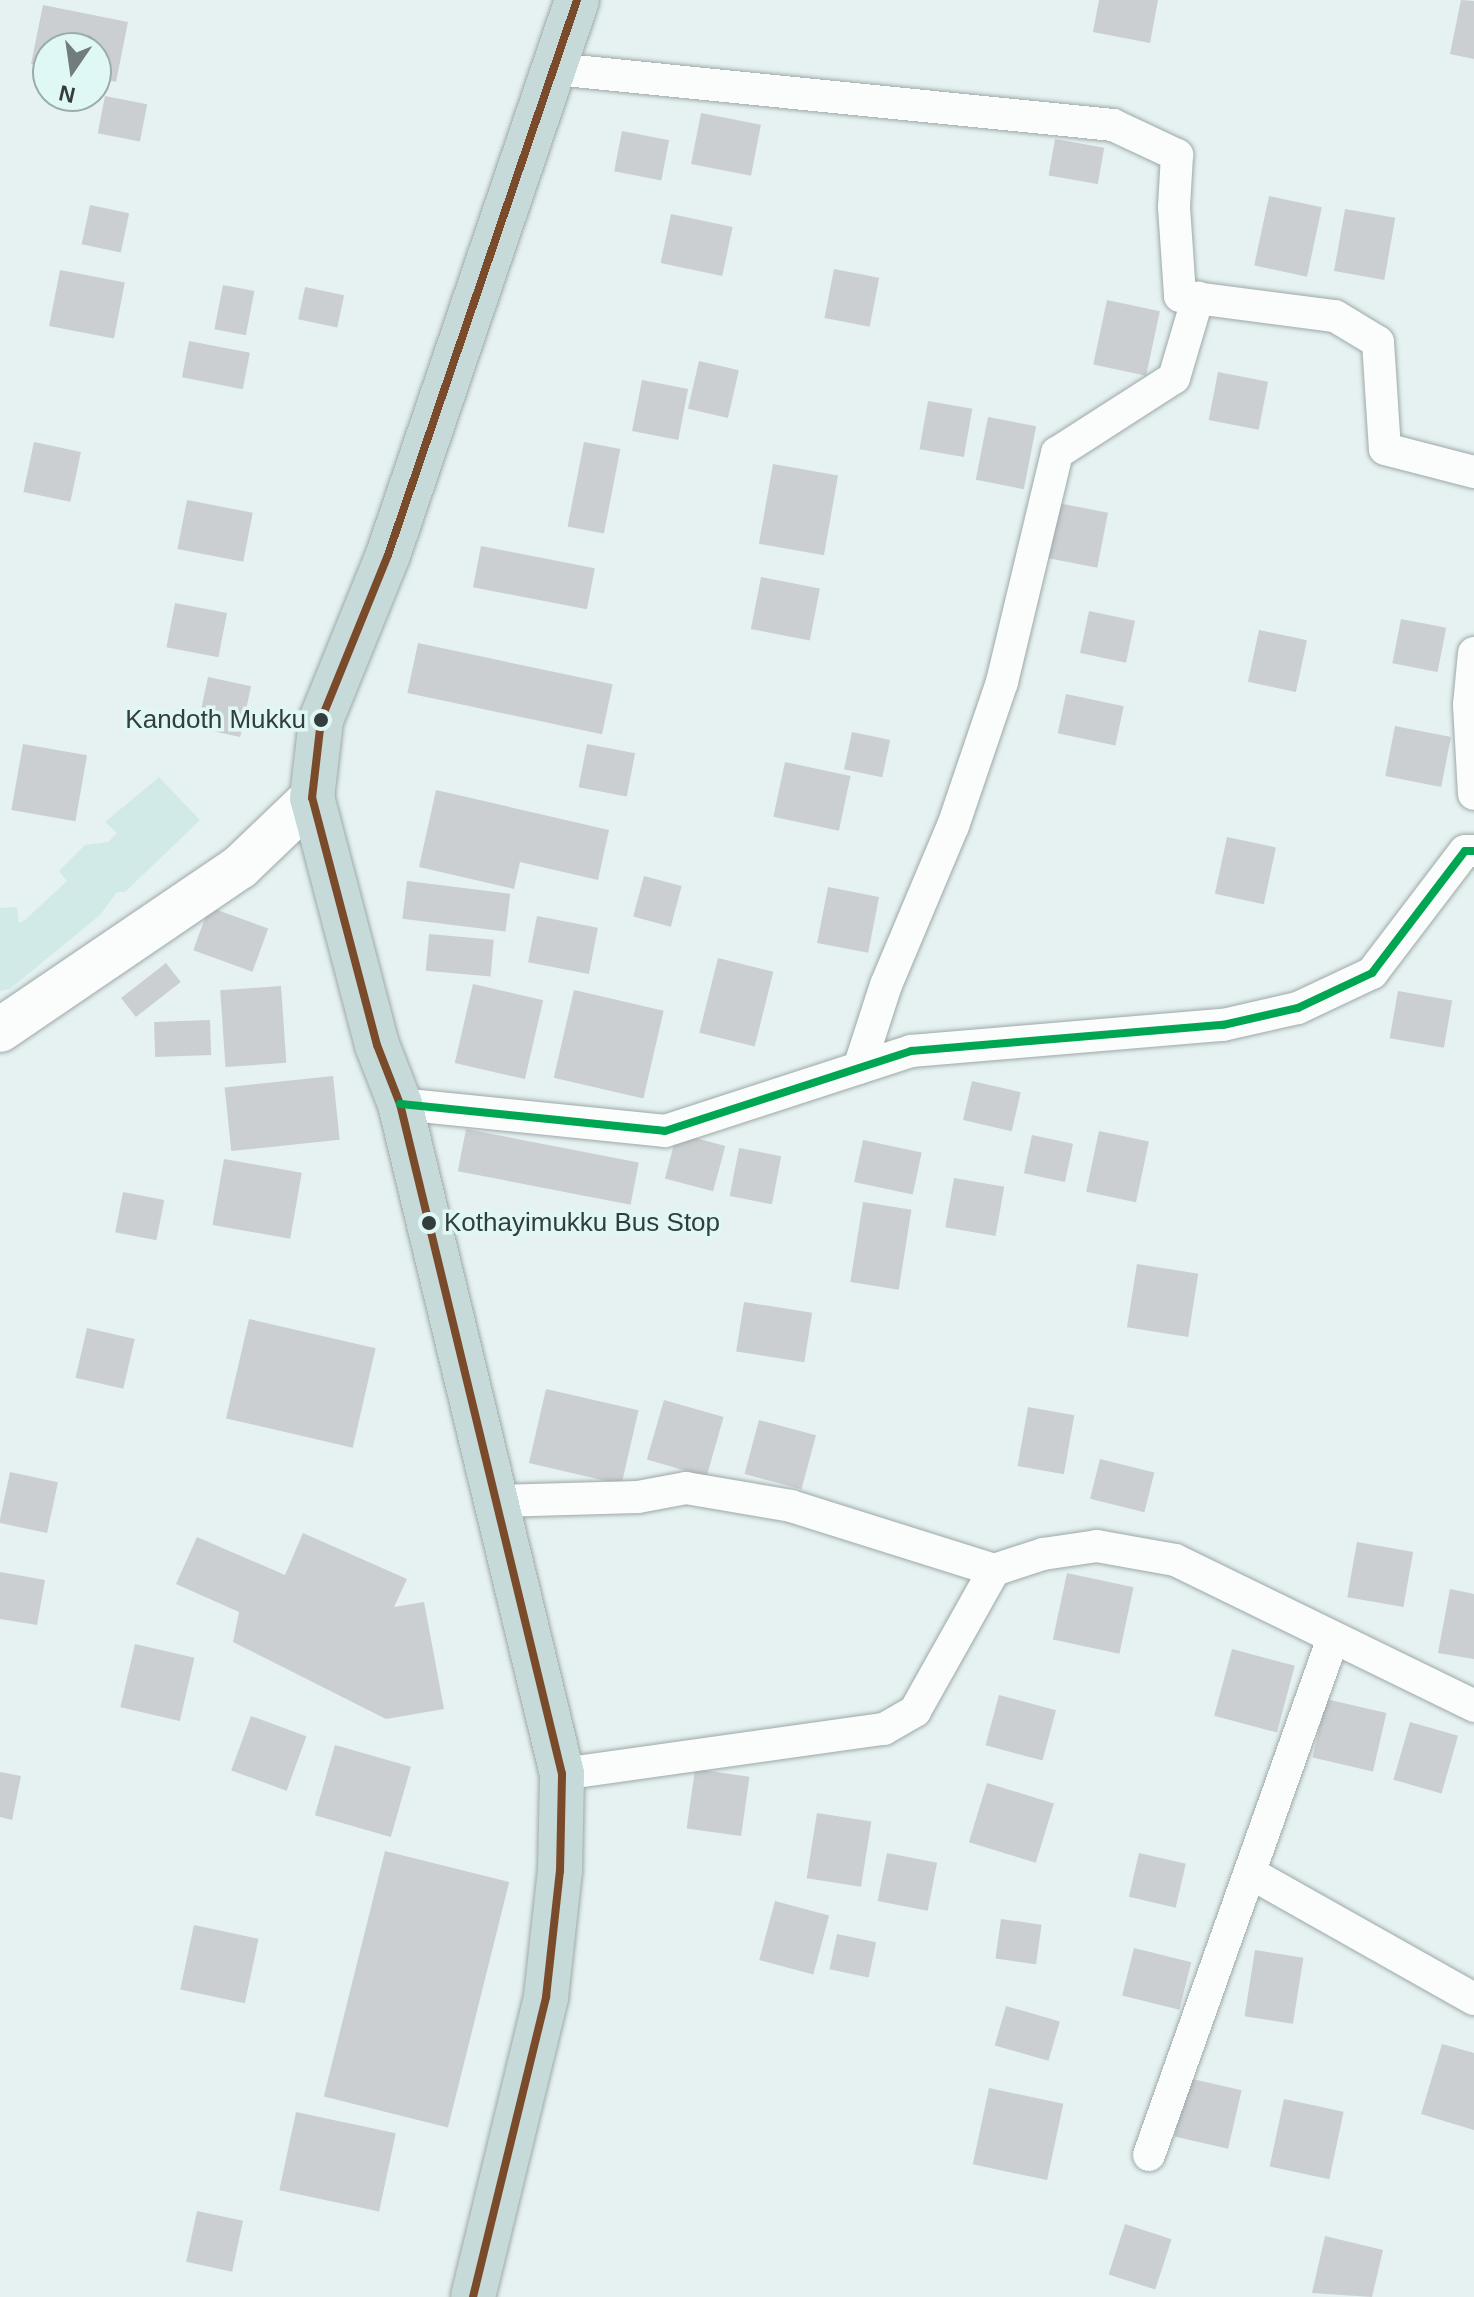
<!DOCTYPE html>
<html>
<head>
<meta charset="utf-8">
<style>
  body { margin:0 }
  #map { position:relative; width:1474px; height:2297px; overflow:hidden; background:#e5f2f1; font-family:Helvetica,sans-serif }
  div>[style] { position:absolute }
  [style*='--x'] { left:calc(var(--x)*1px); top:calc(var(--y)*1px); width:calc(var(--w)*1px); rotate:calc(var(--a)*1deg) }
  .built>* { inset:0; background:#d1eae7 }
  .building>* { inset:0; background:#cbcfd2; transform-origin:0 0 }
  .roads { filter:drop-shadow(0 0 2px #9ea8a7) drop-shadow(0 0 2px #9ea8a7) }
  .street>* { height:32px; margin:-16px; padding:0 16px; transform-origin:16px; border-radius:16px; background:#fbfdfd }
  .secondary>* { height:44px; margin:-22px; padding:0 22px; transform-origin:22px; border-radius:22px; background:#fbfdfd }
  .highway>* { height:44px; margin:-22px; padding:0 22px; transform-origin:22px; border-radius:22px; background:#c6dbd9 }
  .bus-1>* { height:8px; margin:-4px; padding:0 4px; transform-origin:4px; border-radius:4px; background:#7a4b2a }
  .bus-2>* { height:8px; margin:-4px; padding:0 4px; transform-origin:4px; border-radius:4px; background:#00a651 }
  .dots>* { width:22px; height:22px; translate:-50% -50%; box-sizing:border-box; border:4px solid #dff8f5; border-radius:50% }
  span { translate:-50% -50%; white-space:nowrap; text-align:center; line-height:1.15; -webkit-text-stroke:7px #dff8f5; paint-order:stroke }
  .bus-label { font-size:26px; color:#333d3b }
  .right { translate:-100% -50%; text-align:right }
  .left { translate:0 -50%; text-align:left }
  .north { position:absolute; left:32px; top:32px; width:80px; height:80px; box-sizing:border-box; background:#dff8f5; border:2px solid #9aadab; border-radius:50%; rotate:193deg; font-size:22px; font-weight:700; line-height:32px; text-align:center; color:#333d3b }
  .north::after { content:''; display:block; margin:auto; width:28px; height:36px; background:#717c7b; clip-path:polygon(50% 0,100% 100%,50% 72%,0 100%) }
</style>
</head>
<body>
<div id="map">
  <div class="built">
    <i style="clip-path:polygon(159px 777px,200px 820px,125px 892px,117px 892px,100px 915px,10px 989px,0 991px,0 908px,17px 907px,19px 923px,26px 919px,67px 881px,59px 871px,85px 845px,108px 842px,117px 833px,105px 822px)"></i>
  </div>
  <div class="building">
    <i style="clip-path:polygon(1099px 0,1158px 0,1150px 43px,1093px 32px)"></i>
    <i style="clip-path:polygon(1461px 0,1474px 1px,1474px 59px,1450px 54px)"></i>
    <i style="clip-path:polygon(43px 5px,128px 22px,116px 82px,96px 77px,96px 48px,48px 48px,48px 68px,31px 64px)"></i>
    <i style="left:105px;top:96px;width:43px;height:38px;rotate:11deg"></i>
    <i style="left:701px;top:113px;width:61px;height:52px;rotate:11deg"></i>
    <i style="left:622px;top:131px;width:48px;height:41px;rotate:11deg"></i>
    <i style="left:1055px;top:139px;width:50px;height:37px;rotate:10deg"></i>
    <i style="left:1269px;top:196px;width:54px;height:71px;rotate:12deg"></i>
    <i style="left:90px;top:205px;width:40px;height:40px;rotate:12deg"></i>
    <i style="left:1345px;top:209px;width:51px;height:63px;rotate:10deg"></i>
    <i style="left:671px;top:214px;width:63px;height:50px;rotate:12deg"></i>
    <i style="left:834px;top:269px;width:46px;height:50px;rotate:11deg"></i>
    <i style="left:60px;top:270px;width:66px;height:57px;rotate:11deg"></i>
    <i style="left:223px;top:285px;width:32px;height:45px;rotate:11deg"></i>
    <i style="left:305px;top:287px;width:40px;height:33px;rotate:12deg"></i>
    <i style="left:1107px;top:300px;width:54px;height:66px;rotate:12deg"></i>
    <i style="left:189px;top:341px;width:62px;height:37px;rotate:11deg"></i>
    <i style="left:699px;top:361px;width:41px;height:49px;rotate:13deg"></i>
    <i style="left:1218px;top:372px;width:51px;height:49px;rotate:11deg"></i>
    <i style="left:642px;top:380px;width:47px;height:52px;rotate:11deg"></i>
    <i style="left:928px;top:401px;width:45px;height:49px;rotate:10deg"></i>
    <i style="left:988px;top:417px;width:49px;height:64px;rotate:11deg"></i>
    <i style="left:34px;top:442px;width:48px;height:51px;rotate:12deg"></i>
    <i style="left:584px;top:442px;width:37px;height:86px;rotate:11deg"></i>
    <i style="left:773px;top:464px;width:66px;height:81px;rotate:10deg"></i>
    <i style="left:187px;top:500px;width:67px;height:50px;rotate:11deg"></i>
    <i style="left:1053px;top:502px;width:56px;height:56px;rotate:11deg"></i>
    <i style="left:481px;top:546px;width:116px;height:42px;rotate:11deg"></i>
    <i style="left:761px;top:577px;width:60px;height:53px;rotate:11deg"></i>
    <i style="left:175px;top:603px;width:53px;height:45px;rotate:11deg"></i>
    <i style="left:1089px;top:611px;width:47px;height:43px;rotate:12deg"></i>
    <i style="left:1401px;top:619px;width:46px;height:45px;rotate:11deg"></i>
    <i style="left:1259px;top:630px;width:49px;height:53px;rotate:12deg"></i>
    <i style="left:418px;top:643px;width:199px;height:51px;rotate:12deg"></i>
    <i style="left:208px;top:677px;width:44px;height:52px;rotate:12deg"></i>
    <i style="left:1066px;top:694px;width:59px;height:40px;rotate:12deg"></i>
    <i style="left:1395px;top:726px;width:57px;height:51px;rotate:11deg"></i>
    <i style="left:852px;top:732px;width:39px;height:38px;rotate:12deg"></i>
    <i style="left:23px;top:744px;width:65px;height:67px;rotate:10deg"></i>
    <i style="left:587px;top:744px;width:49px;height:44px;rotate:11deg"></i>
    <i style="left:785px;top:762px;width:67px;height:56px;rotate:12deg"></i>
    <i style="clip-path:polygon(436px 790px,609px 830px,598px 880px,520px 862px,514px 889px,419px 867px)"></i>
    <i style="left:1227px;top:837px;width:50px;height:58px;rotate:12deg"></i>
    <i style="left:644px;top:876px;width:39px;height:42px;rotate:15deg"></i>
    <i style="left:407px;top:881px;width:104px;height:38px;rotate:7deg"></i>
    <i style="left:828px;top:887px;width:52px;height:57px;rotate:11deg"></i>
    <i style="left:209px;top:907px;width:63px;height:46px;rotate:20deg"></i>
    <i style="left:537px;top:916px;width:62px;height:47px;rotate:11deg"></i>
    <i style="left:429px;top:934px;width:65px;height:37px;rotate:5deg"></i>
    <i style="left:718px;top:958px;width:57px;height:77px;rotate:14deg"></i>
    <i style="left:166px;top:963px;width:24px;height:57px;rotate:52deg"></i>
    <i style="left:473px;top:984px;width:72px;height:81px;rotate:13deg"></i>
    <i style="left:281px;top:986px;width:77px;height:61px;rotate:86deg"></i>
    <i style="left:574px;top:990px;width:92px;height:90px;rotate:13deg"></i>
    <i style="left:1398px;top:991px;width:55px;height:48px;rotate:10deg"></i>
    <i style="left:210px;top:1020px;width:35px;height:56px;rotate:88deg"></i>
    <i style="left:333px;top:1076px;width:64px;height:109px;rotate:84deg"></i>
    <i style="left:972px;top:1081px;width:50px;height:40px;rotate:13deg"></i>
    <i style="left:466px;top:1129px;width:176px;height:43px;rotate:11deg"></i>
    <i style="left:1099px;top:1131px;width:51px;height:62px;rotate:12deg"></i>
    <i style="left:677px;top:1133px;width:50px;height:47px;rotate:15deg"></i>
    <i style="left:1032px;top:1135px;width:42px;height:39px;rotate:12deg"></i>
    <i style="left:863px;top:1140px;width:60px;height:43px;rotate:12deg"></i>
    <i style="left:739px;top:1148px;width:43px;height:49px;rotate:11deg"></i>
    <i style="left:224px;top:1159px;width:79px;height:67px;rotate:10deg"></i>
    <i style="left:954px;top:1178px;width:51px;height:50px;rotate:10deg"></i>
    <i style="left:123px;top:1192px;width:42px;height:41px;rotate:11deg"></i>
    <i style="left:863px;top:1202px;width:49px;height:81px;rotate:9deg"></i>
    <i style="left:1137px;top:1264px;width:62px;height:64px;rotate:9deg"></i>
    <i style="left:744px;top:1302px;width:69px;height:50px;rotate:9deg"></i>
    <i style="left:249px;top:1319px;width:130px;height:102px;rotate:13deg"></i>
    <i style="left:87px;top:1328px;width:49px;height:51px;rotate:13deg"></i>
    <i style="left:546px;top:1389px;width:95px;height:76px;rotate:13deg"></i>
    <i style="left:664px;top:1400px;width:62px;height:62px;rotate:16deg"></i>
    <i style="left:1028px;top:1407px;width:47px;height:60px;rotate:10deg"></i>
    <i style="left:759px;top:1420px;width:59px;height:56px;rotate:15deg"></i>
    <i style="left:1100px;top:1459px;width:56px;height:41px;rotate:14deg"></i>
    <i style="left:10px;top:1472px;width:49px;height:52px;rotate:12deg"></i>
    <i style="clip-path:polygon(303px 1533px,407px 1579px,394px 1607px,424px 1602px,444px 1709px,386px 1719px,233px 1642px,239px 1612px,176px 1584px,197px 1537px,285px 1575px)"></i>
    <i style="left:1357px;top:1542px;width:57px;height:56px;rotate:10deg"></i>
    <i style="clip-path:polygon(0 1572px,45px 1580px,37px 1625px,0 1619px)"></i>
    <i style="left:1067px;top:1573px;width:68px;height:68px;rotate:12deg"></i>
    <i style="clip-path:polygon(1450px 1589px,1474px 1594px,1474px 1659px,1438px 1653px)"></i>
    <i style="left:135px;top:1644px;width:61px;height:65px;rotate:13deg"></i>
    <i style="left:1232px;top:1649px;width:65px;height:69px;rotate:15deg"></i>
    <i style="left:999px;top:1695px;width:59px;height:52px;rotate:15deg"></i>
    <i style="left:1326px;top:1699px;width:62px;height:60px;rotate:13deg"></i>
    <i style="left:251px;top:1716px;width:59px;height:58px;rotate:20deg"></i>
    <i style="left:1410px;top:1722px;width:50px;height:60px;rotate:16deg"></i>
    <i style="left:335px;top:1745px;width:79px;height:73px;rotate:16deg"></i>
    <i style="left:695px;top:1769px;width:55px;height:60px;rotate:8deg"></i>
    <i style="clip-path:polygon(0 1772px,21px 1776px,12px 1820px,0 1817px)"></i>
    <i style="left:987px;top:1783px;width:70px;height:62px;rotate:17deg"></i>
    <i style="left:817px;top:1813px;width:55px;height:66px;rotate:9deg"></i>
    <i style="left:385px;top:1851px;width:128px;height:253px;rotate:14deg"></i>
    <i style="left:887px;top:1853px;width:51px;height:49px;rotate:11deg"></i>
    <i style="left:1139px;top:1853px;width:48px;height:45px;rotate:13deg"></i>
    <i style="left:775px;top:1901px;width:56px;height:61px;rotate:15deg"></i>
    <i style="left:1001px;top:1919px;width:41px;height:40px;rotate:8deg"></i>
    <i style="left:194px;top:1925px;width:66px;height:66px;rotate:12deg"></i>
    <i style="left:837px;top:1934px;width:40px;height:36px;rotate:12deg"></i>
    <i style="left:1134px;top:1948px;width:59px;height:49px;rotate:14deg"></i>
    <i style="left:1255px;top:1950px;width:49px;height:67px;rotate:9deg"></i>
    <i style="left:1006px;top:2006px;width:56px;height:41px;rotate:16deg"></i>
    <i style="clip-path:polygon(1442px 2044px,1474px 2053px,1474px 2130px,1421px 2114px)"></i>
    <i style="left:1188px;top:2078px;width:55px;height:60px;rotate:13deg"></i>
    <i style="left:989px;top:2088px;width:76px;height:78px;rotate:12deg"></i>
    <i style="left:1284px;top:2099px;width:61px;height:69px;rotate:12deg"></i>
    <i style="left:296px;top:2112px;width:102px;height:80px;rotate:12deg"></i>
    <i style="left:197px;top:2211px;width:47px;height:52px;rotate:12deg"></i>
    <i style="left:1125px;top:2224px;width:49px;height:53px;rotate:18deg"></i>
    <i style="clip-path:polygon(1325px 2236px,1383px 2250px,1372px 2297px,1312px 2293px)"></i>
  </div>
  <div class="roads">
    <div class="street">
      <i style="--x:555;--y:69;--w:561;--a:5.73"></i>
      <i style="--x:1113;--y:125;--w:71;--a:25.1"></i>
      <i style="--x:1177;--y:155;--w:52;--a:93.3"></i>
      <i style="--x:1174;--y:207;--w:89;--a:86.1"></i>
      <i style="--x:1180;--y:296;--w:156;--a:7.4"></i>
      <i style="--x:1335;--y:316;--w:50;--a:31.2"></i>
      <i style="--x:1378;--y:342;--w:107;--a:86.3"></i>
      <i style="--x:1385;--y:449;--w:92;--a:14.5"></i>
      <i style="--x:1474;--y:653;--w:52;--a:95.5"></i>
      <i style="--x:1469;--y:705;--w:89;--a:86.8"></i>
      <i style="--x:859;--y:1068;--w:87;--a:-72"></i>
      <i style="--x:886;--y:985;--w:173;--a:-67.2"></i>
      <i style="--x:953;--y:826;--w:152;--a:-71.2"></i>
      <i style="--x:1002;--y:682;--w:236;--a:-76.5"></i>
      <i style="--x:1057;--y:453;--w:139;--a:-32.7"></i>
      <i style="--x:1174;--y:378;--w:84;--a:-73.5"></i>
      <i style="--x:400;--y:1104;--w:266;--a:5.8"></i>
      <i style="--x:665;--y:1131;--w:259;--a:-18"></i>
      <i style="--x:911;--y:1051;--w:313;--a:-4.8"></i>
      <i style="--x:1223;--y:1025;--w:77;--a:-12.8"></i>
      <i style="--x:1298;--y:1008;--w:82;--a:-25.3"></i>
      <i style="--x:1372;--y:973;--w:153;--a:-52.7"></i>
      <i style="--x:1465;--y:851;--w:9;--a:0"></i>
      <i style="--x:497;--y:1501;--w:141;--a:-1.6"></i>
      <i style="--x:638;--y:1497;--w:49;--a:-10.6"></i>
      <i style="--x:686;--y:1488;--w:107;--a:9.7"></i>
      <i style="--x:791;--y:1506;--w:213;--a:17.5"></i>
      <i style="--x:562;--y:1774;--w:325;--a:-8"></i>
      <i style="--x:884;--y:1729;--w:36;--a:-30"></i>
      <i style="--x:915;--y:1711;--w:162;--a:-60.7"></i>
      <i style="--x:994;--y:1570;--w:52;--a:-18.1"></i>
      <i style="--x:1043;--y:1554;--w:55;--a:-8.4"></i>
      <i style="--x:1097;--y:1546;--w:79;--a:10.2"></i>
      <i style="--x:1175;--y:1560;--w:333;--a:26"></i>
      <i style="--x:1252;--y:1874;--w:255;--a:29.4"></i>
      <i style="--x:1149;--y:2155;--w:549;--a:-70.41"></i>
    </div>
    <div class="secondary">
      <i style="--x:0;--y:1030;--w:290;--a:-34.2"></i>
      <i style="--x:240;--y:867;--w:100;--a:-43.8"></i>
    </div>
    <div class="highway">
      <i style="--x:473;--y:2297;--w:309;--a:-76.3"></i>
      <i style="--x:546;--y:1997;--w:127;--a:-83.7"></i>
      <i style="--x:560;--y:1871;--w:97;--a:-88.8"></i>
      <i style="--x:562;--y:1774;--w:689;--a:-103.59"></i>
      <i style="--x:400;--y:1104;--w:63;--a:-111.3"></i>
      <i style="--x:377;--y:1045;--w:255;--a:-104.7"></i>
      <i style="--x:312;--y:798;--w:79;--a:-83.4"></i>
      <i style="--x:321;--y:720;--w:178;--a:-67.9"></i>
      <i style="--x:388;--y:555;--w:586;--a:-71.19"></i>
    </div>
  </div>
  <div class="bus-1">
    <i style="--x:473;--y:2297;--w:309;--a:-76.3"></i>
    <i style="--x:546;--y:1997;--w:127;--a:-83.7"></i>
    <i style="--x:560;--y:1871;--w:97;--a:-88.8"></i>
    <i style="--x:562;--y:1774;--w:689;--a:-103.59"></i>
    <i style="--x:400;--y:1104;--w:63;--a:-111.3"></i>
    <i style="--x:377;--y:1045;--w:255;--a:-104.7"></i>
    <i style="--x:312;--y:798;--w:79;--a:-83.4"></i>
    <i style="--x:321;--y:720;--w:178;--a:-67.9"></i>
    <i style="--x:388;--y:555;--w:586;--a:-71.19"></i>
  </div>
  <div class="bus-2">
    <i style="--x:400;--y:1104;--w:266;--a:5.8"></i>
    <i style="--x:665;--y:1131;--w:259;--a:-18"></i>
    <i style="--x:911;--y:1051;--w:313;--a:-4.8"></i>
    <i style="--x:1223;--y:1025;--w:77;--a:-12.8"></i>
    <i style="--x:1298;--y:1008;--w:82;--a:-25.3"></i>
    <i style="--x:1372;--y:973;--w:153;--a:-52.7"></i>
    <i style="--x:1465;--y:851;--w:9;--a:0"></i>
  </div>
  <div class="dots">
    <i style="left:321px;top:720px;background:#333d3b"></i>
    <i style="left:429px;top:1223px;background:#333d3b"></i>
  </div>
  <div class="bus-label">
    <span class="right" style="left:306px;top:720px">Kandoth Mukku</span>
    <span class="left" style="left:444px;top:1223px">Kothayimukku Bus Stop</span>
  </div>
  <div class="north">N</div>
</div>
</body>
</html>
